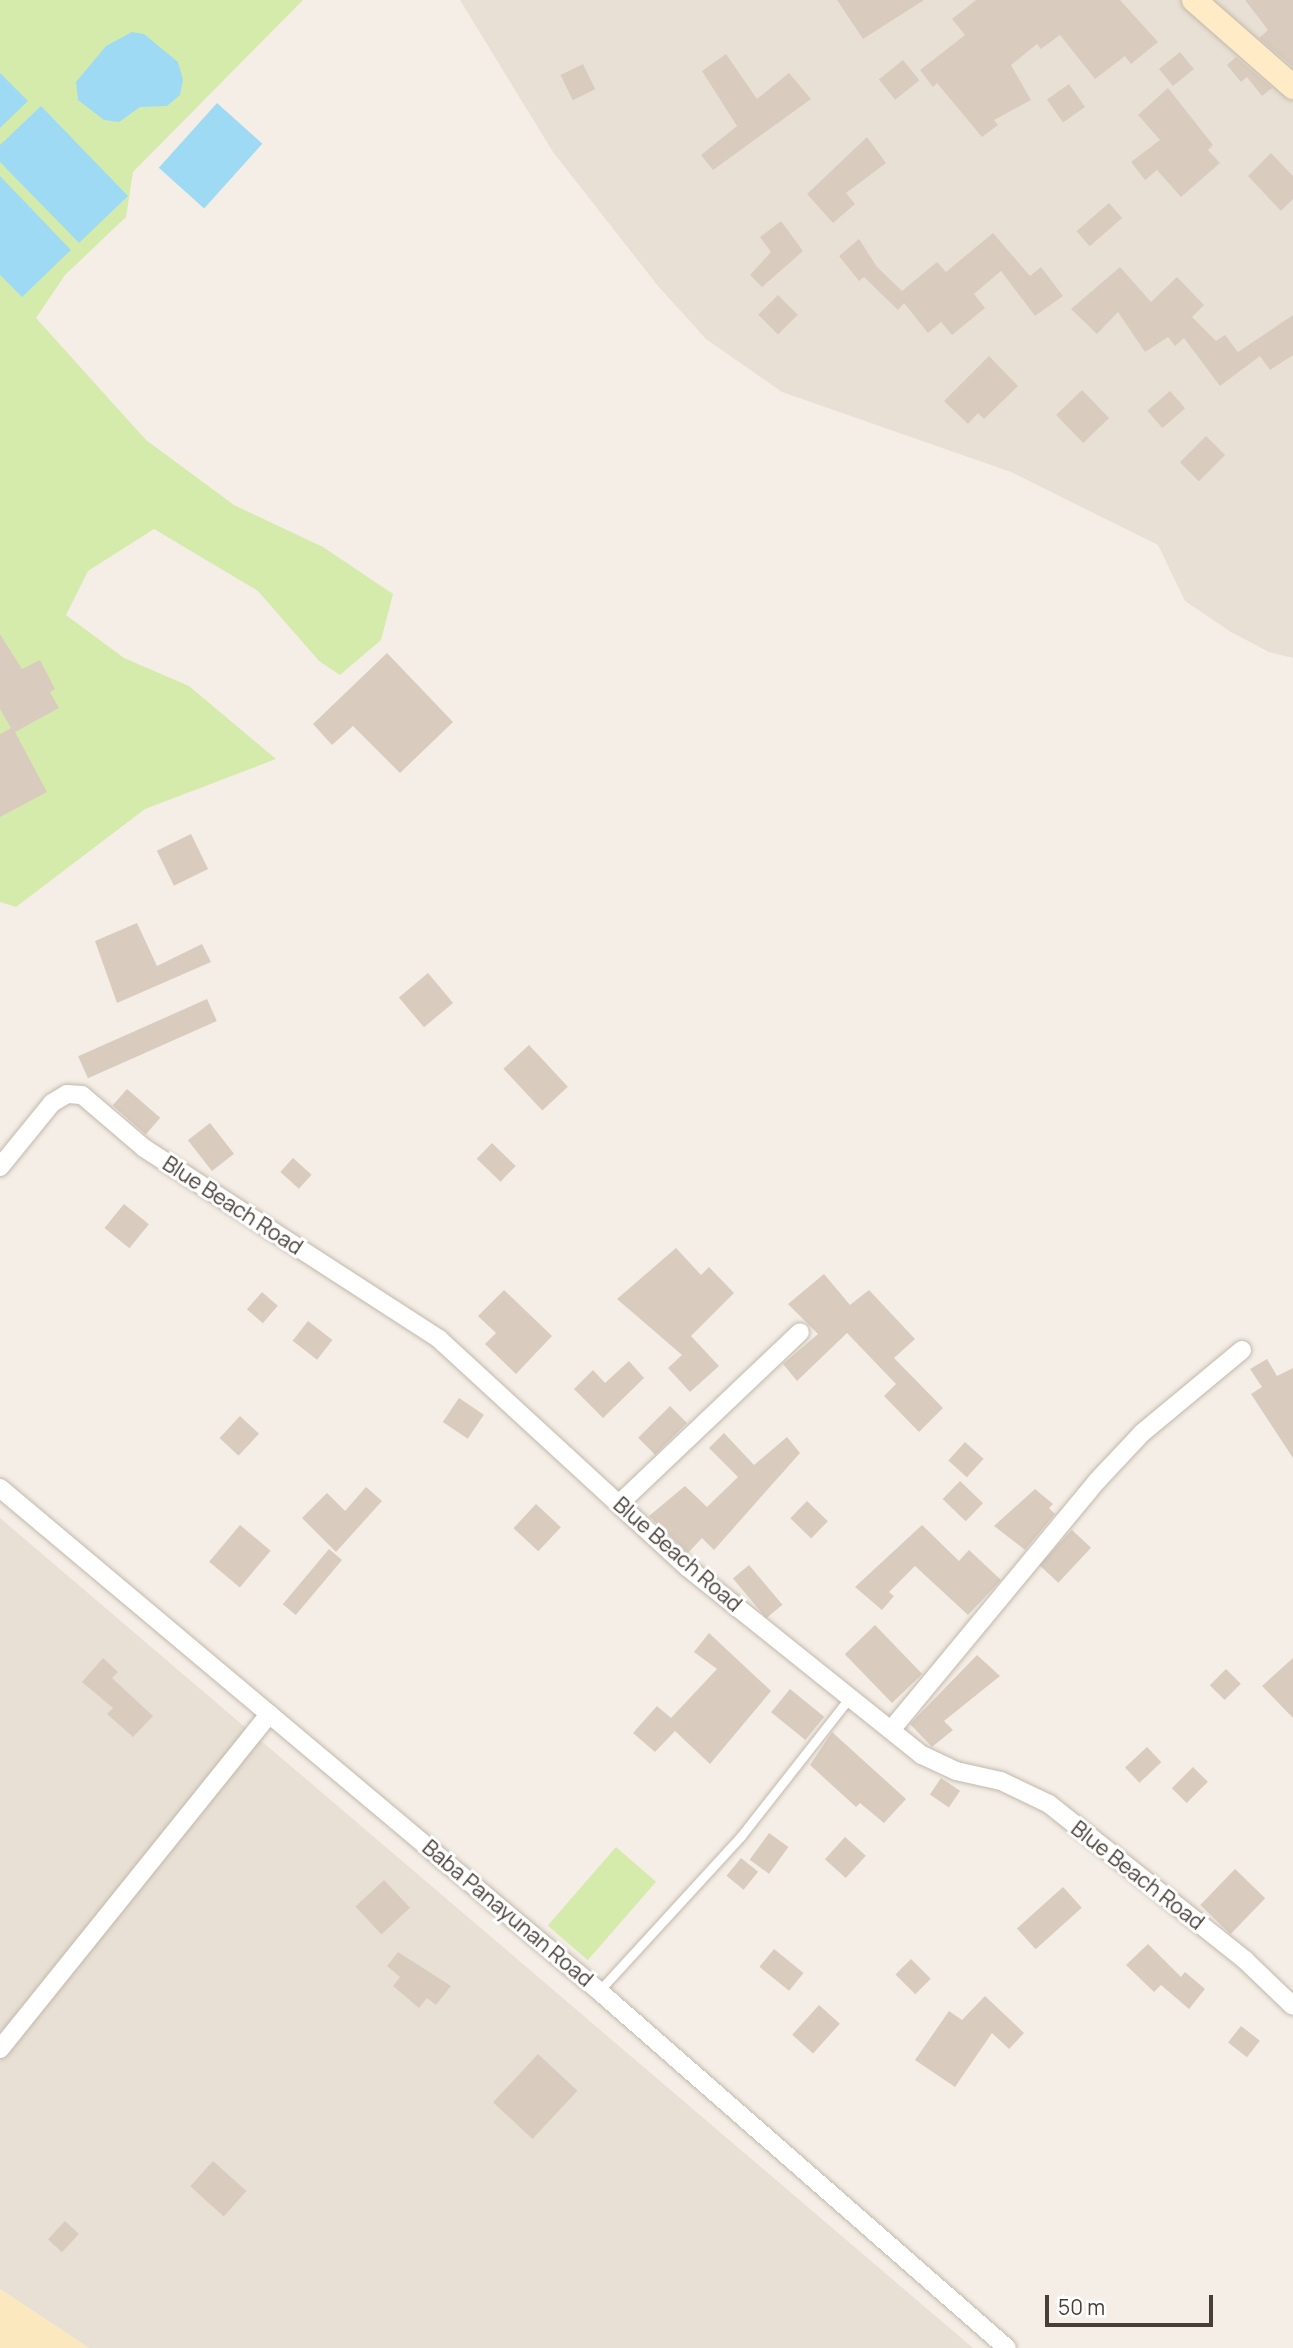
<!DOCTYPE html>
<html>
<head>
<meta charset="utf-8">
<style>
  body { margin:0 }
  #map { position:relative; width:1293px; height:2348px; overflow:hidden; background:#f4eee6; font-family:Manrope,sans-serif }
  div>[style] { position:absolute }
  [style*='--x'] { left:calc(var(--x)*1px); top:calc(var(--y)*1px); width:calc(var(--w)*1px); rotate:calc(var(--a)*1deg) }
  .residential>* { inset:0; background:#e8e0d4 }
  .green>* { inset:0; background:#d5ebac; transform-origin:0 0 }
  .sand>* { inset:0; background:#fbe8bf }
  .water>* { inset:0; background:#9fdaf4; transform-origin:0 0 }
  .building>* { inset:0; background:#d9ccbe; transform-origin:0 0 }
  .roads { filter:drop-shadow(0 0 2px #c3b8ab) drop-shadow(0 0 2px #c3b8ab) }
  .service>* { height:9px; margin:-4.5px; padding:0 4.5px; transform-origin:4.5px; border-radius:4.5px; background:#fff }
  .minor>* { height:18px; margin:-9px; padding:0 9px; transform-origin:9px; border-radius:9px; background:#fff }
  .secondary>* { height:24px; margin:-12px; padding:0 12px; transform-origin:12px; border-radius:12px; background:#ffebc5 }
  span { translate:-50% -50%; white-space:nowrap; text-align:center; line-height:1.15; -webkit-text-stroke:6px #fff; paint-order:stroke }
  .street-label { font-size:21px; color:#473e35 }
  .scale { position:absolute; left:1045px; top:2295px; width:168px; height:32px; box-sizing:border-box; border:4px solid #473e35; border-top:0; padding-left:9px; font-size:21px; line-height:24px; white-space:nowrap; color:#473e35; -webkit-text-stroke:5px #fff; paint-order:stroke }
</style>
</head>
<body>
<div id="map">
  <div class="residential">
    <i style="clip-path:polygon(460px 0,1293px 0,1293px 658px,1269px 652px,1231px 632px,1185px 601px,1158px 545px,1011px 472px,782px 392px,706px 339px,658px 286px,553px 152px)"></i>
    <i style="clip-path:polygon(0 1518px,973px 2348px,89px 2348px,0 2289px)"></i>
  </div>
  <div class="green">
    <i style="clip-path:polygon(0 0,303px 0,133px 172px,126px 217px,65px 275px,36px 318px,146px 440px,234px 505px,323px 547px,393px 594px,381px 640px,340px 675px,319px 661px,258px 591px,154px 529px,88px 571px,66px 615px,124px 658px,189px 686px,276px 759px,145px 809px,16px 907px,0 902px)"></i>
    <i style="left:616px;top:1847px;width:53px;height:104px;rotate:41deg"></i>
  </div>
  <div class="sand">
    <i style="clip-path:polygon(0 2289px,89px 2348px,0 2348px)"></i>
  </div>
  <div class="water">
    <i style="clip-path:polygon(132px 32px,144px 34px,178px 62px,183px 80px,180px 95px,167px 106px,140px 107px,119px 122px,104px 120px,78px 100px,76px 82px,106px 46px)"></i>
    <i style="clip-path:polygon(0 73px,28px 101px,0 128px)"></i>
    <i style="left:217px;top:103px;width:61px;height:87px;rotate:42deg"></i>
    <i style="clip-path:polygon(41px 106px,128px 196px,79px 243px,0 162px,0 145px)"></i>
    <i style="clip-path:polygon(0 176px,71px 250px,22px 297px,0 275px)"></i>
  </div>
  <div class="building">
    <i style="clip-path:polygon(837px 0,924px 0,863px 39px)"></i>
    <i style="clip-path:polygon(976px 0,1120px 0,1158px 42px,1131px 64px,1125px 56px,1095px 79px,1060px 35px,1041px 49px,1037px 44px,1011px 65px,1031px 100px,994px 120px,998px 125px,982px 137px,937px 83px,933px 87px,920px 70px,965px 35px,952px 19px)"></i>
    <i style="clip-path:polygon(1245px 0,1293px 0,1293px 67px,1259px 38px,1268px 30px)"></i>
    <i style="left:1180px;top:52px;width:22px;height:27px;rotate:51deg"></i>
    <i style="clip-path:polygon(726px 54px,757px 99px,789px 73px,811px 99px,713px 170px,701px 155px,737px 126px,702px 71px)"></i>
    <i style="clip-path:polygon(1236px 57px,1272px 88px,1262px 96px,1247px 77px,1241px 82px,1227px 65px)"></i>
    <i style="left:903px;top:60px;width:26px;height:31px;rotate:51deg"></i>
    <i style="left:583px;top:64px;width:28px;height:25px;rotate:64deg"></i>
    <i style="left:1069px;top:84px;width:28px;height:27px;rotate:55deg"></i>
    <i style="clip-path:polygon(1168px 88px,1213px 145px,1208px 150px,1220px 163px,1181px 197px,1157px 170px,1145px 180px,1131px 162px,1160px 140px,1138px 115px)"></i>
    <i style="clip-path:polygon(867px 137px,886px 163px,846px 193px,855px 204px,833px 223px,807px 194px)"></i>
    <i style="clip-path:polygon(1271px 153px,1293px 176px,1293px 199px,1281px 211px,1248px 176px)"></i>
    <i style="left:1109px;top:203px;width:20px;height:43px;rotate:49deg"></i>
    <i style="clip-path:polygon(781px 221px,803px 251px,762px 287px,750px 275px,771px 252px,760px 237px)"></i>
    <i style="clip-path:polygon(993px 233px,1030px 276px,1041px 267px,1063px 296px,1035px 316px,1001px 271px,974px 294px,985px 308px,952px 335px,941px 322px,928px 333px,904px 303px,898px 310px,864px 277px,859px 281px,839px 256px,859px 239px,877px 267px,902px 291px,937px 262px,946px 272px)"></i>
    <i style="clip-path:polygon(1120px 267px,1151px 302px,1177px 277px,1204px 305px,1192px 317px,1216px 341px,1225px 335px,1238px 352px,1293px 315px,1293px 355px,1270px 370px,1260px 356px,1220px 386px,1184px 338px,1175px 346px,1168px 337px,1145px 352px,1118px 312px,1097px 334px,1071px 309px)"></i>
    <i style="left:778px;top:295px;width:28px;height:28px;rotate:45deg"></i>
    <i style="clip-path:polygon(989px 356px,1018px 386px,984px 419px,978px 413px,968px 424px,944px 401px)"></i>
    <i style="left:1082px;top:390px;width:39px;height:36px;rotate:46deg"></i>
    <i style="left:1170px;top:391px;width:23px;height:30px;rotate:49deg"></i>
    <i style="left:1206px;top:436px;width:27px;height:37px;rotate:45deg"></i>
    <i style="clip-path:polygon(0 634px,22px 669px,40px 660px,55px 689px,50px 692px,59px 708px,15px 732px,47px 792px,0 817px,0 734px,11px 728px,0 709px)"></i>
    <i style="clip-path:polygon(387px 653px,453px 722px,400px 773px,353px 726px,332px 745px,313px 724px)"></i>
    <i style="left:191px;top:834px;width:39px;height:38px;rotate:64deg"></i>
    <i style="clip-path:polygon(137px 923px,157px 966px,202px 944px,211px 962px,117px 1003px,95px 941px)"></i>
    <i style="left:428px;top:973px;width:39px;height:38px;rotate:50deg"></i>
    <i style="left:207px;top:999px;width:24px;height:141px;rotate:66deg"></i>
    <i style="left:529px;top:1045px;width:57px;height:35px;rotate:47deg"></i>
    <i style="left:127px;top:1089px;width:44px;height:22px;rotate:41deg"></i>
    <i style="left:210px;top:1123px;width:39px;height:28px;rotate:52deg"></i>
    <i style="left:492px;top:1143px;width:33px;height:22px;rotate:44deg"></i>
    <i style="left:293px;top:1158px;width:25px;height:19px;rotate:42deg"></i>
    <i style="left:124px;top:1204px;width:32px;height:31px;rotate:39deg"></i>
    <i style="clip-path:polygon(676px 1248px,701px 1275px,709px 1267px,734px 1293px,691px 1336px,719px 1366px,690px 1392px,668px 1368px,682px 1355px,617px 1299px)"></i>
    <i style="clip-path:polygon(824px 1274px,850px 1305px,869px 1290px,915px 1339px,894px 1358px,943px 1408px,919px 1432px,884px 1396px,896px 1384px,847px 1333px,797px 1381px,783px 1364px,818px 1334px,788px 1304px)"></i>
    <i style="clip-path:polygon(504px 1290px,552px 1336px,516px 1374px,485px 1344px,496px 1333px,478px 1316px)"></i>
    <i style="left:262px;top:1292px;width:21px;height:23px;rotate:41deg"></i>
    <i style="left:308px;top:1321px;width:31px;height:25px;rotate:38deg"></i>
    <i style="clip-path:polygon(1267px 1359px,1277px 1376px,1293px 1368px,1293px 1458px,1251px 1394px,1262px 1387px,1250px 1369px)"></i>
    <i style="clip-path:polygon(629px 1361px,644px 1378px,603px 1418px,574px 1389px,593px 1370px,605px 1383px)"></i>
    <i style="left:459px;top:1398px;width:30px;height:29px;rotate:34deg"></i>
    <i style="left:670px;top:1406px;width:24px;height:45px;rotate:45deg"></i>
    <i style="left:240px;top:1416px;width:26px;height:30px;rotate:43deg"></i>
    <i style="clip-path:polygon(724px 1433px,754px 1465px,787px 1437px,800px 1453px,714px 1550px,702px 1538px,688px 1553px,649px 1516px,685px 1486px,707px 1507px,738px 1477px,709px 1448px)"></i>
    <i style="left:965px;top:1442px;width:25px;height:25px;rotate:42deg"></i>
    <i style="left:960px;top:1481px;width:32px;height:25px;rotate:44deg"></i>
    <i style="clip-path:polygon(366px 1487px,382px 1501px,336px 1552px,302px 1518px,327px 1493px,345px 1511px)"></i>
    <i style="clip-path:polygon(1035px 1489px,1053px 1504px,1049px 1508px,1055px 1514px,1025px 1550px,994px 1526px)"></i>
    <i style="left:807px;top:1501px;width:29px;height:24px;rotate:44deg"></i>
    <i style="left:536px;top:1504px;width:34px;height:33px;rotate:43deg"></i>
    <i style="left:240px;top:1525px;width:40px;height:48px;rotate:40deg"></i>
    <i style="clip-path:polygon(922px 1525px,959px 1561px,969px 1550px,1001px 1580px,968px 1615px,915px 1566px,889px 1592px,894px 1596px,882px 1610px,855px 1587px)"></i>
    <i style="left:1072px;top:1530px;width:26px;height:48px;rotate:43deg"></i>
    <i style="left:329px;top:1549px;width:17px;height:72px;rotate:40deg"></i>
    <i style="left:749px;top:1565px;width:52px;height:21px;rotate:50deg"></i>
    <i style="left:875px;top:1625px;width:68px;height:42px;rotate:46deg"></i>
    <i style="clip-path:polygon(709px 1633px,771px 1691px,710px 1764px,675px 1731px,655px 1752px,633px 1733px,657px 1706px,671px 1718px,717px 1669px,694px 1652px)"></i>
    <i style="clip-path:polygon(977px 1655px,1000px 1676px,944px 1721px,953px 1730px,932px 1747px,910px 1724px)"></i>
    <i style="clip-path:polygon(103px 1658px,118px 1672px,112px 1678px,153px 1716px,133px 1737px,107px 1714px,113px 1708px,82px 1682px)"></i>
    <i style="clip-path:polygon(1293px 1658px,1293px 1718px,1262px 1686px)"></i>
    <i style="left:1226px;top:1669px;width:21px;height:23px;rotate:45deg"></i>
    <i style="left:790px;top:1689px;width:44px;height:30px;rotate:39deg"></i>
    <i style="clip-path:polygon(832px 1732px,906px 1799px,884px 1823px,860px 1803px,856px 1807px,810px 1765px)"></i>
    <i style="left:1147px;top:1747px;width:21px;height:30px;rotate:47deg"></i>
    <i style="left:1193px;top:1767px;width:21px;height:30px;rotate:45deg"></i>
    <i style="left:941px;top:1778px;width:23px;height:20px;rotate:34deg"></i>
    <i style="left:769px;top:1833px;width:24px;height:33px;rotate:36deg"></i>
    <i style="left:845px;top:1837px;width:28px;height:30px;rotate:42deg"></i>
    <i style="left:741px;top:1858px;width:22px;height:23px;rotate:39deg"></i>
    <i style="left:1235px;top:1869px;width:42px;height:50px;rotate:44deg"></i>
    <i style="left:384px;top:1880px;width:38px;height:39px;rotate:47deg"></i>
    <i style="left:1063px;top:1887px;width:28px;height:62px;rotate:48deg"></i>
    <i style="clip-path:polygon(1148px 1944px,1181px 1977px,1185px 1972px,1205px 1989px,1189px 2009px,1161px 1985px,1154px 1992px,1126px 1965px)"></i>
    <i style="left:774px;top:1949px;width:38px;height:23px;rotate:39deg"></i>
    <i style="clip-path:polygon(398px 1952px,451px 1986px,436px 2005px,427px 1998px,419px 2008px,393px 1986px,400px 1977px,387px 1966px)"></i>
    <i style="left:911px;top:1959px;width:28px;height:22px;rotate:45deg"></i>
    <i style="clip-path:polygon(985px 1996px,1024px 2033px,1009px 2049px,992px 2033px,955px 2087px,915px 2060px,949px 2011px,962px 2020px)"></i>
    <i style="left:819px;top:2005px;width:28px;height:40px;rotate:42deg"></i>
    <i style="left:1241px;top:2026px;width:24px;height:21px;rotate:38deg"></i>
    <i style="left:538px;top:2054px;width:54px;height:66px;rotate:43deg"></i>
    <i style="left:213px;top:2161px;width:45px;height:34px;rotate:42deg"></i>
    <i style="left:65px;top:2221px;width:19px;height:25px;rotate:43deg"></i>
  </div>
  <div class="roads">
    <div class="service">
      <i style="--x:599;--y:1991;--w:210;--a:-47.5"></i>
      <i style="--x:741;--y:1836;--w:177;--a:-51.9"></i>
    </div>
    <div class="minor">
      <i style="--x:0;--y:1167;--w:82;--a:-50.9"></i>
      <i style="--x:52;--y:1103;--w:17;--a:-31"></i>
      <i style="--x:67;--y:1094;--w:15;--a:4"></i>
      <i style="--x:82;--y:1095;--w:82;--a:40.5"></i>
      <i style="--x:144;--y:1148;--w:351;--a:32.9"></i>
      <i style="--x:439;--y:1339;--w:337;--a:42.6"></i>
      <i style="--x:687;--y:1567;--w:301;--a:38.7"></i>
      <i style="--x:922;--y:1755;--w:38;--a:25"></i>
      <i style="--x:956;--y:1771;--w:46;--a:12.5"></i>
      <i style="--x:1001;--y:1781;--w:53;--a:25.6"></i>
      <i style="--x:1049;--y:1804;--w:251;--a:38.5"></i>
      <i style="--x:1245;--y:1960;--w:66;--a:43.8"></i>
      <i style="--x:0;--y:1488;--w:782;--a:40.02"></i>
      <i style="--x:599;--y:1991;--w:542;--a:41.19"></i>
      <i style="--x:620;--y:1503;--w:248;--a:-43.5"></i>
      <i style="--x:891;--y:1730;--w:323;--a:-50.4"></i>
      <i style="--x:1097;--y:1481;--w:66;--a:-46.8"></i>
      <i style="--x:1142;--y:1433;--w:130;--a:-39.7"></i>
      <i style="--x:0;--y:2049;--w:430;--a:-51.2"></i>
    </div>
    <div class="secondary">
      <i style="--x:1194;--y:0;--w:132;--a:41.3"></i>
    </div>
  </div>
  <div class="street-label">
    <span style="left:233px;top:1205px;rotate:33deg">Blue Beach Road</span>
    <span style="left:678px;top:1554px;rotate:41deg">Blue Beach Road</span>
    <span style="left:1138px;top:1875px;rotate:38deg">Blue Beach Road</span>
    <span style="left:508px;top:1913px;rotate:40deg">Baba Panayunan Road</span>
  </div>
  <div class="scale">50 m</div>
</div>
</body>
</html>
